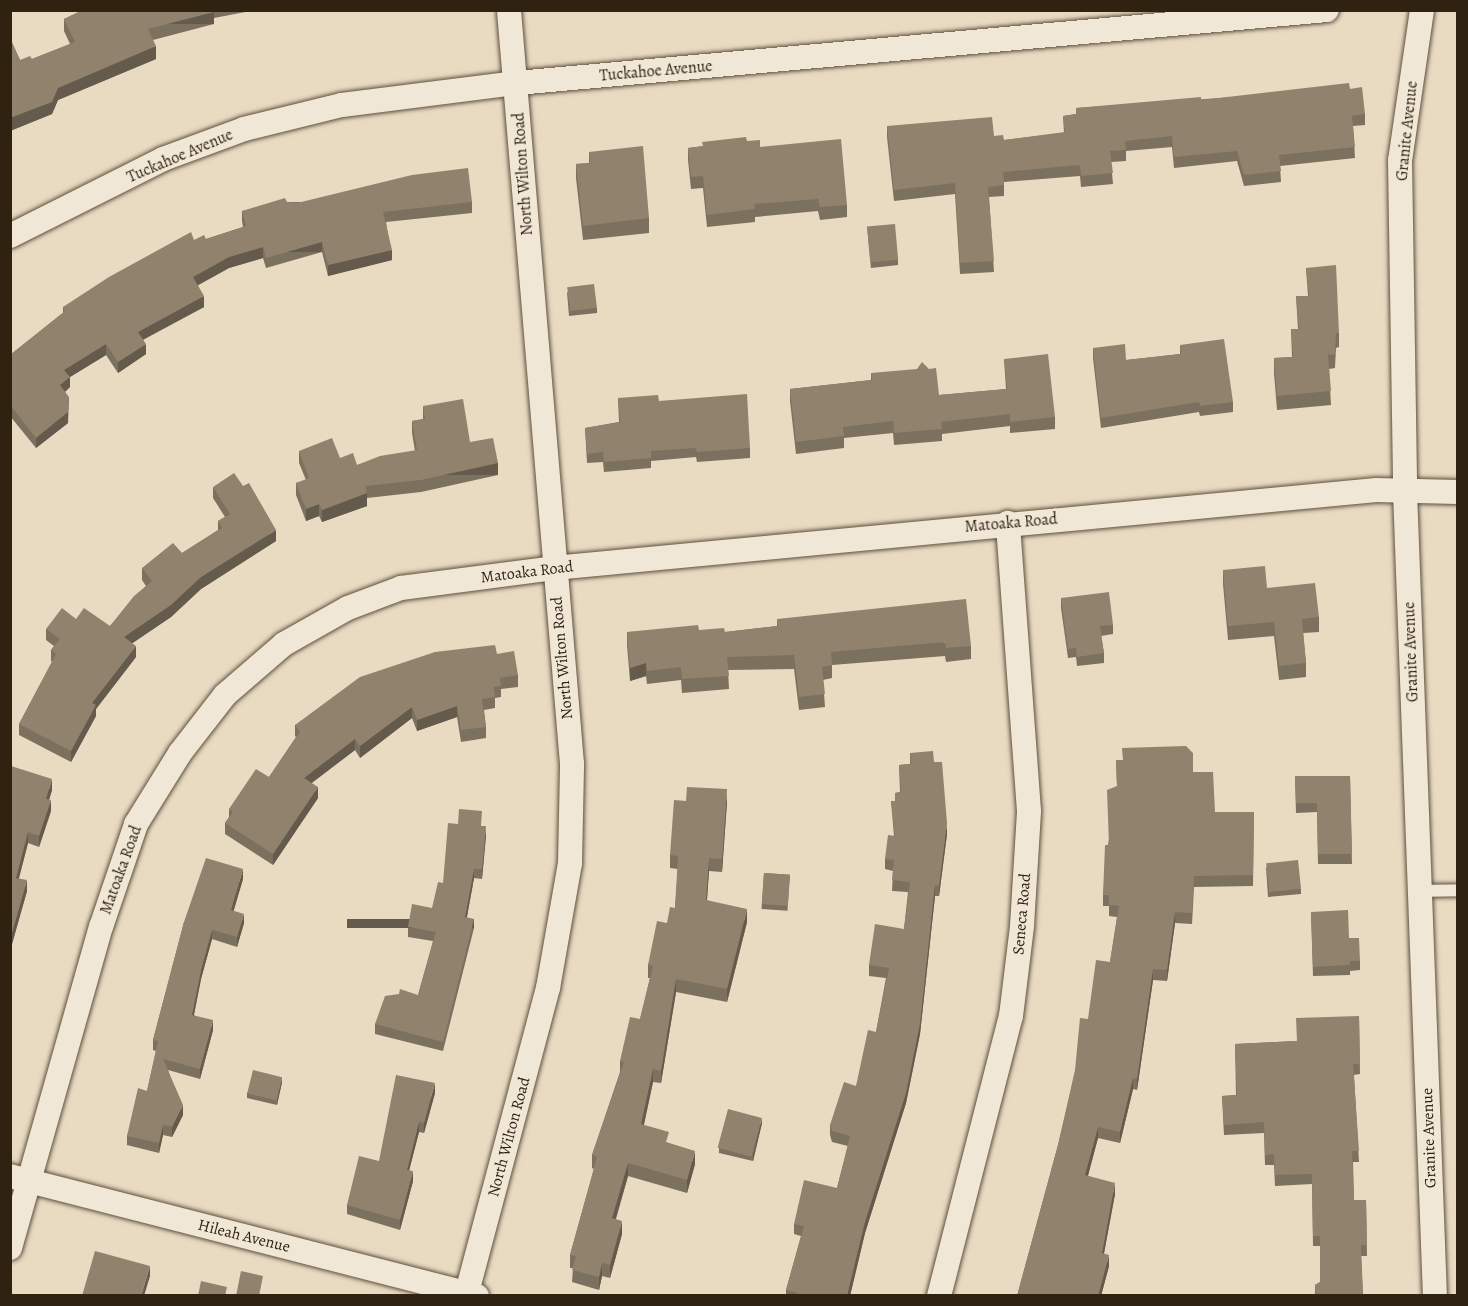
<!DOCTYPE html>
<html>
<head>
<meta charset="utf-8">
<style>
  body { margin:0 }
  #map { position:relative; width:1468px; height:1306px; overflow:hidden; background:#e9dac2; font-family:Alegreya,serif }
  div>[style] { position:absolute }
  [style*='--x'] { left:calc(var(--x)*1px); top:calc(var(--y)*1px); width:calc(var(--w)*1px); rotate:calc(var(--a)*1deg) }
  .roads { filter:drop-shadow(0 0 2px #5e503c) drop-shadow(0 0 2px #5e503c) }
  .lane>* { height:12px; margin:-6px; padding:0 6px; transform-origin:6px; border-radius:6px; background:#f1e7d7 }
  .street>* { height:24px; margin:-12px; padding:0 12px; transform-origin:12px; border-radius:12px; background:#f1e7d7 }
  .wall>* { inset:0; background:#7c705e; transform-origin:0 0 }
  .shaded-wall>* { inset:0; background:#655b4c; transform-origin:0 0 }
  .building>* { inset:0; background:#90826d; transform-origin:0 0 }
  span { translate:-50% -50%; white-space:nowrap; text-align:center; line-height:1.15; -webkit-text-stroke:4.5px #f1e7d7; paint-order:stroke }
  .street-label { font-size:16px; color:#302210 }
  .frame { position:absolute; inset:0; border:12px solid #302210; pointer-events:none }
</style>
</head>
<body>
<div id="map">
  <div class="roads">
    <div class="lane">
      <i style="--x:1419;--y:891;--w:39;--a:-1"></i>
    </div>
    <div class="street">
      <i style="--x:1422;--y:10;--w:152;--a:98.3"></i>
      <i style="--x:1400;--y:160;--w:331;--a:89.1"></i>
      <i style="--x:1405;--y:491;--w:806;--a:87.87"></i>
      <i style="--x:10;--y:236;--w:171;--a:-26.7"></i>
      <i style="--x:163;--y:159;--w:86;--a:-20.3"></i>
      <i style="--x:244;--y:129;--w:101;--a:-13.8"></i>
      <i style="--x:342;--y:105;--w:176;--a:-7.2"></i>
      <i style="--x:517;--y:83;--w:813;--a:-5.15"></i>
      <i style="--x:10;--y:1176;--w:482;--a:14.4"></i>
      <i style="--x:10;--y:1248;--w:334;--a:-74.2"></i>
      <i style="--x:101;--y:927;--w:109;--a:-71.2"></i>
      <i style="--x:136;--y:824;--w:84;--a:-58.2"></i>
      <i style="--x:180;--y:753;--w:73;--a:-52.2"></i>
      <i style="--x:225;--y:695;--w:78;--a:-40.8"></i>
      <i style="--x:284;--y:644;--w:73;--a:-29.4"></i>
      <i style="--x:348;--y:608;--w:57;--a:-20.7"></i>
      <i style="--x:401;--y:588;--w:154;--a:-7.4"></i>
      <i style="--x:554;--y:568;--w:826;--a:-5.42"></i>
      <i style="--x:1376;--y:490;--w:82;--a:1.4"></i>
      <i style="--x:466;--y:1296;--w:319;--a:-75.1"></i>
      <i style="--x:548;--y:988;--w:127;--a:-80"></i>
      <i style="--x:570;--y:863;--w:99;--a:-88.8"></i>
      <i style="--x:572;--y:764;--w:757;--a:-94.78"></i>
      <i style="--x:939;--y:1296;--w:289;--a:-75.6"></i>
      <i style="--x:1011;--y:1016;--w:91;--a:-83"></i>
      <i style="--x:1022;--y:926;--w:115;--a:-86.5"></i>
      <i style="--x:1029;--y:811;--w:289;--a:-94.2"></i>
    </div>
  </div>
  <div class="wall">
    <i style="clip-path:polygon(83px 10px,256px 10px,214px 18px,214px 24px,153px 40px,156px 59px,58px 100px,52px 114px,10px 131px,10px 38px,20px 60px,32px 59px,70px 44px,64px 31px,64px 19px)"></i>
    <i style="clip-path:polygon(1350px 89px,1365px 114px,1365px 125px,1353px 126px,1355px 158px,1280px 166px,1281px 182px,1244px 186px,1237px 161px,1174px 168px,1172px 147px,1126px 151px,1126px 161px,1111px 162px,1113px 184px,1081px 187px,1080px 176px,1004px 182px,1004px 196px,989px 197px,994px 272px,960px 274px,955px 194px,894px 201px,887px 137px,887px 126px,994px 136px,1004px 140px,1064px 133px,1063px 116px,1076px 114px,1076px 108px)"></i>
    <i style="clip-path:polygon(747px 141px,760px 147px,847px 205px,847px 217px,820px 220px,818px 211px,755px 217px,755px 222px,707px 227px,703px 188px,691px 189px,688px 160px,688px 148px)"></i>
    <i style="clip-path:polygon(589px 152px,649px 218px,649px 233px,583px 240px,576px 178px,576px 164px,589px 163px)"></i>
    <i style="clip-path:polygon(287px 202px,472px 202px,472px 213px,386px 222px,392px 260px,328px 276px,322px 252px,266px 268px,263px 258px,229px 268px,198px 285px,204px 307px,143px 340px,146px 354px,118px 373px,106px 355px,70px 377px,70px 387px,65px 392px,68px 423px,36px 448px,10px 416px,10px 355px,63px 313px,63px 307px,194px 240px,206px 239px,243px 227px,242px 221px,242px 211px)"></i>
    <i style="clip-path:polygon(867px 226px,898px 260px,898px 265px,871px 268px)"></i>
    <i style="clip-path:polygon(1306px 268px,1339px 333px,1339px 347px,1336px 348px,1335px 368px,1329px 369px,1331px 405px,1277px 410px,1274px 373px,1274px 358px,1292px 357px,1291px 329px,1298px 329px,1296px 296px,1308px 296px)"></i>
    <i style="clip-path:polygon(567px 292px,597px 308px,597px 313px,569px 316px)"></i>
    <i style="clip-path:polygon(1180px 345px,1233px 402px,1233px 412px,1200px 416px,1199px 412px,1101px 428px,1093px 358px,1093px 348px,1126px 360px,1180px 354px)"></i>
    <i style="clip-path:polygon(1004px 359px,1055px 417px,1055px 429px,1010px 433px,1010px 426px,942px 434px,942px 441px,894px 445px,893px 433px,844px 438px,844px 448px,796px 454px,790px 401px,790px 389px,871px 380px,871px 373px,939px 395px,1006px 389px)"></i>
    <i style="clip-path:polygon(618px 398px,659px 401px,750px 448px,750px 458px,697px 462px,696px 457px,651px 461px,651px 468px,604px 472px,603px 462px,587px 463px,585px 428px,619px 422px)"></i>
    <i style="clip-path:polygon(423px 406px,470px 442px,498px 475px,421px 492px,367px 498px,367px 506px,322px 522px,319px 516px,306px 521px,296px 495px,296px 483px,306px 480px,299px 463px,299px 451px,340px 458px,357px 465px,415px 451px,412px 433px,412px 421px,423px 419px)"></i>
    <i style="clip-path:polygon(213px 487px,276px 541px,201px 589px,171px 617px,132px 643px,136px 657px,96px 709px,96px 716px,71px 762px,19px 735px,19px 724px,52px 662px,51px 661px,51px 650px,54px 646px,46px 640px,46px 629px,76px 619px,110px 626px,146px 586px,142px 580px,142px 568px,182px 553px,218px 530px,218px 521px,225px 517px,213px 498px)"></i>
    <i style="clip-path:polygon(1223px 570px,1267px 588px,1319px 617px,1319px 632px,1303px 633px,1306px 663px,1306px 677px,1279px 680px,1274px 636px,1228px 640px,1223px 584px)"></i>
    <i style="clip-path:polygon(1061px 598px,1113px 625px,1113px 634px,1101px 636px,1104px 653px,1104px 663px,1077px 666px,1076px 657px,1068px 658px,1061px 608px)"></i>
    <i style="clip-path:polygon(777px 619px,971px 646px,971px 659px,946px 662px,945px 656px,832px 665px,832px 678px,823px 680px,825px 707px,799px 710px,794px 669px,728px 670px,729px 689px,682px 693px,681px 680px,647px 684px,646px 676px,630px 681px,627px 645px,627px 632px,699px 630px,725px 632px,777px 626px)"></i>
    <i style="clip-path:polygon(497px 654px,518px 675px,518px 687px,501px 689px,501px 697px,495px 698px,495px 708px,484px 710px,486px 727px,486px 738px,461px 742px,457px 717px,417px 731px,412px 718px,360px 758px,355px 750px,311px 783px,318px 798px,273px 865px,225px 834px,225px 823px,229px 817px,229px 809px,269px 777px,296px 737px,295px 736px,295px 725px)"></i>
    <i style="clip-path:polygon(910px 753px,934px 762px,947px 834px,939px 896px,935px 896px,920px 1034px,906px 1103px,865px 1233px,850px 1296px,786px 1296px,786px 1290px,801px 1236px,794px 1234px,794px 1224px,837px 1188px,848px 1146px,832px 1142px,830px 1135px,830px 1125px,856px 1086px,876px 1032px,886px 978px,869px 976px,869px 965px,904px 929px,908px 892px,892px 891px,893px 871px,885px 869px,885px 859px,894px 836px,891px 801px,895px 801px,895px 793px,900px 792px,899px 765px,910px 764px)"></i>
    <i style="clip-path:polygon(1116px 760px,1193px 772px,1215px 812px,1254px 812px,1253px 886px,1194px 887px,1192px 924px,1175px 923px,1167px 981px,1153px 980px,1137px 1090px,1133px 1089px,1120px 1143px,1098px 1138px,1088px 1176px,1115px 1194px,1104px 1253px,1109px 1266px,1101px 1296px,1017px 1296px,1058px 1145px,1088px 1019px,1110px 962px,1117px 917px,1109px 916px,1109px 906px,1103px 906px,1103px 895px,1108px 845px,1117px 786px)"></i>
    <i style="clip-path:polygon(10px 769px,52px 790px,49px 800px,51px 811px,39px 847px,28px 843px,19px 878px,27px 891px,10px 951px)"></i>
    <i style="clip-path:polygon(1295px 776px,1350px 776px,1352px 864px,1318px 864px,1317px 812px,1296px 813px)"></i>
    <i style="clip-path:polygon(727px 802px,722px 872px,709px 871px,707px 900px,747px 922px,727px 1002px,676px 992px,661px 1083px,653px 1082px,644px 1125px,695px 1164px,687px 1193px,628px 1176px,616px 1219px,622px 1234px,610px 1278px,602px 1276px,599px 1290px,572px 1282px,573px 1268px,570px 1268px,570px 1255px,594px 1169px,592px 1168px,592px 1155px,620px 1072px,620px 1061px,640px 1019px,650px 978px,648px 978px,648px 965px,667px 923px,675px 908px,678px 869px,670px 868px,670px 855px)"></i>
    <i style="clip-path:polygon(481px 826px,486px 835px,482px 879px,474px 878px,467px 917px,474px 928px,443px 1051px,375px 1034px,375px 1024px,418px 995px,433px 941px,408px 937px,408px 927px,432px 908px)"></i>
    <i style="clip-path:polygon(1266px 867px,1301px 889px,1301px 894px,1268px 897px)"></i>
    <i style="left:764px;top:873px;width:26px;height:36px;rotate:4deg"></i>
    <i style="clip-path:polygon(243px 879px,233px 911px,244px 923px,237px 947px,212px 939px,201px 979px,194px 1015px,213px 1030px,200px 1079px,168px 1070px,183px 1115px,172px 1137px,163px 1135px,159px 1153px,127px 1145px,127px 1136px,147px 1091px,156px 1051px,153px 1050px,153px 1040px,184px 922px)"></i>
    <i style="clip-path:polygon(1311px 912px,1349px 938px,1360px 961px,1360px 970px,1350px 971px,1350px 975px,1313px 976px)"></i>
    <i style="clip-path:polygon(1359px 1016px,1360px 1074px,1354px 1075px,1359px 1162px,1353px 1162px,1354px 1200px,1366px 1200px,1367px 1256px,1361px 1256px,1363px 1296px,1315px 1296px,1315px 1285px,1320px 1282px,1320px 1246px,1313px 1246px,1312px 1184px,1275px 1186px,1274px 1165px,1265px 1165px,1264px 1133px,1224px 1135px,1222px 1096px,1236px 1095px,1235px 1044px,1296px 1041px)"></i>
    <i style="clip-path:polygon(282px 1082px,277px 1105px,247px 1098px,247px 1093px)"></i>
    <i style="clip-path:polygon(435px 1093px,424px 1133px,419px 1132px,409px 1170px,413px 1181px,400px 1230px,347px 1214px,347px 1205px,379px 1161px)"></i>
    <i style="clip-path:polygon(762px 1123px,753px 1161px,719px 1153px,719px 1148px)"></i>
  </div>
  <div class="shaded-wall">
    <i style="left:214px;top:12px;width:12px;height:68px;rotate:90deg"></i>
    <i style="clip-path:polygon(156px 46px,156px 59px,58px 100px,52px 114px,10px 131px,10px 118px,58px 88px)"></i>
    <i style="left:322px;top:242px;width:10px;height:58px;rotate:90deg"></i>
    <i style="clip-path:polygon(263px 247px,263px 258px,229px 268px,193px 288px,193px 277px,229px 257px)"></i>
    <i style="clip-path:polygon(392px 250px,392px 260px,328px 276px,328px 265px)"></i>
    <i style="clip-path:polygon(204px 296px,204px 307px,138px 342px,138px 332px)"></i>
    <i style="clip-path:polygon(106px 344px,106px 355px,70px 377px,70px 387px,60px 396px,60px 385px,64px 370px)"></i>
    <i style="clip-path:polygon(146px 344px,146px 354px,118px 373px,118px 362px)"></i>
    <i style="clip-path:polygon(69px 397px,68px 423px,36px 448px,36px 438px)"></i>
    <i style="left:498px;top:463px;width:12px;height:79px;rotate:90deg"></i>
    <i style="clip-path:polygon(367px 493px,367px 506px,322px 522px,322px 510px)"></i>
    <i style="clip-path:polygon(319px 504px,319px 516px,306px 521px,306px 509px)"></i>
    <i style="clip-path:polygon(276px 530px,276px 541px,201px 589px,171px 617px,124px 649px,124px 637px,201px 577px)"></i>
    <i style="clip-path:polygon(136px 646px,136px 657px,96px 709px,96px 716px,71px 762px,71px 751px,92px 703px)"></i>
    <i style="clip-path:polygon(646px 663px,646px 676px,630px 681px,630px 668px)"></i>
    <i style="clip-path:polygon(457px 706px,457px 717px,417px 731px,417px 720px)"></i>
    <i style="clip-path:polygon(412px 707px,412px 718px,360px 758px,360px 746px)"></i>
    <i style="clip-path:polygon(355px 739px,355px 750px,304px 789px,304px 778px)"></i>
    <i style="clip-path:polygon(52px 779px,52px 790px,46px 810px,46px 799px)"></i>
    <i style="clip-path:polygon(318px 787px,318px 798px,273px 865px,273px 854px)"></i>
    <i style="clip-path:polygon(727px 789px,727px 802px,722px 872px,722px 859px)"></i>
    <i style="clip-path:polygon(51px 800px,51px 811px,39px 847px,39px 836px)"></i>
    <i style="clip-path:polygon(947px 823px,947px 834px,939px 896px,939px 886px)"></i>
    <i style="clip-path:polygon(486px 826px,486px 835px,482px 879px,482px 869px)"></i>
    <i style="clip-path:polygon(28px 832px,28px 843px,16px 889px,16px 878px)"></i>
    <i style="clip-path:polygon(709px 858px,709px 871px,706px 913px,706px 900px)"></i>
    <i style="clip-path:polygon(243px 869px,243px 879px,231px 920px,231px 910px)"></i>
    <i style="clip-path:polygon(474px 869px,474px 878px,465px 927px,465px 917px)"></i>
    <i style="clip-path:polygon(27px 880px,27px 891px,10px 951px,10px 940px)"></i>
    <i style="clip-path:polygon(935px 885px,935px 896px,920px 1034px,906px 1103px,865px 1233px,850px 1296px,847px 1296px)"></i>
    <i style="clip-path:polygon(747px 909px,747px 922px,727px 1002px,727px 989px)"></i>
    <i style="clip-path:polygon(1175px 912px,1175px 923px,1167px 981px,1167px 970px)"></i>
    <i style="clip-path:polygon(244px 914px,244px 923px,237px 947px,237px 937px)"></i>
    <i style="left:474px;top:919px;width:9px;height:127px;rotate:90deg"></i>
    <i style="clip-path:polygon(212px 930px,212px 939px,201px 979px,192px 1024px,192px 1015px,201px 970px)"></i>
    <i style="clip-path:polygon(1153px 969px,1153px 980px,1137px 1090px,1137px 1079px)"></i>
    <i style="clip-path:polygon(676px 979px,676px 992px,661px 1083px,661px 1071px)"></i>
    <i style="clip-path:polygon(213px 1020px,213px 1030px,200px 1079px,200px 1069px)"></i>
    <i style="clip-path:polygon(653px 1069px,653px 1082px,641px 1137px,641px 1124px)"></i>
    <i style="clip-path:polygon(282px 1077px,282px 1082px,277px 1105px,277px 1101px)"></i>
    <i style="clip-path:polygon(1133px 1078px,1133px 1089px,1120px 1143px,1120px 1132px)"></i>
    <i style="clip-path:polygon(435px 1083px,435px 1093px,424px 1133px,424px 1123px)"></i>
    <i style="clip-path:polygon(183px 1105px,183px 1115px,172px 1137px,172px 1127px)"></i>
    <i style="clip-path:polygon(762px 1118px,762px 1123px,753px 1161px,753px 1156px)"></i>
    <i style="clip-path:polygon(419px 1122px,419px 1132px,407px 1179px,407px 1170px)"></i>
    <i style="clip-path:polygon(163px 1125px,163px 1135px,159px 1153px,159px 1143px)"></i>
    <i style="clip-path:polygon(1098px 1127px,1098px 1138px,1085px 1186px,1085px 1175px)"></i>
    <i style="clip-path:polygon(695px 1151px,695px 1164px,687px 1193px,687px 1180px)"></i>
    <i style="clip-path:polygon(628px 1163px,628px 1176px,612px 1231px,612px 1218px)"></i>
    <i style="clip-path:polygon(413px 1171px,413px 1181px,400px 1230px,400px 1220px)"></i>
    <i style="clip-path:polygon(1115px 1183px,1115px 1194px,1102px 1264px,1102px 1253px)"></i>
    <i style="clip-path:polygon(622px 1221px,622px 1234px,610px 1278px,610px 1265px)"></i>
    <i style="clip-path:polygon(1109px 1255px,1109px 1266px,1101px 1296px,1098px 1296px)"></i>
    <i style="clip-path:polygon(602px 1263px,602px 1276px,599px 1290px,599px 1277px)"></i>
    <i style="clip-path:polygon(150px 1266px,150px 1276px,144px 1296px,141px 1296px)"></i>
  </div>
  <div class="building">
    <i style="clip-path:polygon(83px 10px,214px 10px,214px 12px,148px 29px,156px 46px,58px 88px,52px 102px,10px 118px,10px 38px,20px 60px,30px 56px,32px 59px,75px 42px,64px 19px)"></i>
    <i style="clip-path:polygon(1349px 83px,1350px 89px,1362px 87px,1365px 114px,1352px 116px,1355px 147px,1279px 155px,1281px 171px,1244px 175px,1237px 151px,1174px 157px,1172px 136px,1125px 141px,1126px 150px,1110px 151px,1113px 173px,1081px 176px,1080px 165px,1003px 172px,1004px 185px,988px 187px,994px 261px,960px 263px,955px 183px,894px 190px,887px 126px,992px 117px,994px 136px,1003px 135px,1004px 140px,1065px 132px,1063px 116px,1076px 114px,1076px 108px,1201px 97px,1201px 100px)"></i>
    <i style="clip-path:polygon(746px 137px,747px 141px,760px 140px,760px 147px,841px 139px,847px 205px,820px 207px,818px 199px,754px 204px,755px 209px,707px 215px,703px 176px,691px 177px,688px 148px,703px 146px,702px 142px)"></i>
    <i style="clip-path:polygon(643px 146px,649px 218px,583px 226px,576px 164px,590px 163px,589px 152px)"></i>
    <i style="clip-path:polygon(468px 168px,472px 202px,383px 212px,392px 250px,328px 265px,322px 242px,266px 258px,263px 247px,229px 257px,193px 277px,204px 296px,138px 332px,146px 344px,118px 362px,106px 344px,64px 370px,70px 377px,60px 385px,69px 397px,68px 412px,36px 438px,10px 405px,10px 355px,65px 311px,63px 307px,109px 277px,191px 232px,194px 240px,204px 235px,206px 239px,246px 226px,242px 211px,285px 198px,287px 202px,297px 203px,412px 175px)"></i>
    <i style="left:895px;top:224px;width:36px;height:28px;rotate:85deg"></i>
    <i style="clip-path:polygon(1336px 265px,1339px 333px,1336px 333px,1335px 354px,1328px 355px,1331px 391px,1277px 396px,1274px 358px,1293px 357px,1291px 329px,1299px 329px,1296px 296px,1309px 296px,1306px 268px)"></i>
    <i style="left:594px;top:284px;width:24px;height:27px;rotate:83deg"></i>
    <i style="clip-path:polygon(1224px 339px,1233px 402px,1200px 406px,1199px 402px,1101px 418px,1093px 348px,1125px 344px,1126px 360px,1181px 354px,1180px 345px)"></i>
    <i style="clip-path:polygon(1048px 354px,1055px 417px,1010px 422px,1010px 414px,941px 422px,942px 429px,894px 433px,893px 421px,843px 427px,844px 436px,796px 442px,790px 389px,872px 380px,871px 373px,917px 369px,922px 362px,929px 369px,936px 368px,939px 395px,1007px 389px,1004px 359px)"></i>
    <i style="clip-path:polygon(747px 394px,750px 448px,697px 452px,696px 448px,651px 451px,651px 458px,604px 462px,603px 452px,587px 454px,585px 428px,620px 422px,618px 398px,658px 395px,659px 401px)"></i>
    <i style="clip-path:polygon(463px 399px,470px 442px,493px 438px,498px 463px,421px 480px,365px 486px,367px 493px,322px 510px,319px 504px,306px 509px,296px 483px,309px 478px,299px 451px,332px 438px,340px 458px,353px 453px,357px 465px,380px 456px,417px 450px,412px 421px,425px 419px,423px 406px)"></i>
    <i style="clip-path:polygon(234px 473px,243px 486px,249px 483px,276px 530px,201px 577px,171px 605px,124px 637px,136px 646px,92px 703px,96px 705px,71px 751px,19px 724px,56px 654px,51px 650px,60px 639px,46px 629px,62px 608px,76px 619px,84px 608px,110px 626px,134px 596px,152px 581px,142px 568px,173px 543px,182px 553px,222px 528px,218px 521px,230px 514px,213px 487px)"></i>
    <i style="clip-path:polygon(1265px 566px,1267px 588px,1315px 583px,1319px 617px,1302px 619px,1306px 663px,1279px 666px,1274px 622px,1228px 626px,1223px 570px)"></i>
    <i style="clip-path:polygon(1109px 592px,1113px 625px,1100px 626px,1104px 653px,1077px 657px,1076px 648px,1068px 649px,1061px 598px)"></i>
    <i style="clip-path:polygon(966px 599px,971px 646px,946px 648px,945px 642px,831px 652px,832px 665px,822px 667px,825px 694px,799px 697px,794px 655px,727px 657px,729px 676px,682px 679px,681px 667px,647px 671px,646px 663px,630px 668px,627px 632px,698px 625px,699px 630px,724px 628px,725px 632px,778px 626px,777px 619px)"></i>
    <i style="clip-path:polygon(495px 645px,497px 654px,514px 651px,518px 675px,500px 678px,501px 686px,494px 687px,495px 697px,482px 699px,486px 727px,461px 730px,457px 706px,417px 720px,412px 707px,360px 746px,355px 739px,304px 778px,318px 787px,273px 854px,225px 823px,233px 812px,229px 809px,256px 769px,269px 777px,300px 732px,295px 725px,360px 677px,435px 652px)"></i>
    <i style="clip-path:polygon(1186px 746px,1193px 753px,1193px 772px,1213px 772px,1215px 812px,1254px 812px,1253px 875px,1194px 876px,1192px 913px,1175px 912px,1167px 970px,1153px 969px,1137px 1079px,1133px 1078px,1120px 1132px,1098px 1127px,1085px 1175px,1115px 1183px,1102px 1253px,1109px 1255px,1098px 1296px,1017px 1296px,1058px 1145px,1075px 1070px,1080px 1018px,1088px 1019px,1096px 960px,1110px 962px,1119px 906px,1109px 905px,1109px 895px,1103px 895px,1105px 845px,1109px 845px,1107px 790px,1117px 786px,1116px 760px,1123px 760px,1122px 748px)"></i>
    <i style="clip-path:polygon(933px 751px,934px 762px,942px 762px,947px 823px,939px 886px,935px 885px,920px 1024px,906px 1093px,865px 1222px,847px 1296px,797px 1296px,798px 1293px,786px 1290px,804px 1226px,794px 1224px,804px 1180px,837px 1188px,850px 1136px,832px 1131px,830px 1125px,844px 1082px,856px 1086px,868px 1030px,876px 1032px,889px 968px,869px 965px,875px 924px,904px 929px,910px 882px,892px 880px,894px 860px,885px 859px,888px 835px,895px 836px,891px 801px,895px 801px,895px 793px,901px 792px,899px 765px,911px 764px,910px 753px)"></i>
    <i style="clip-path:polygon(11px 766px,52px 779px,46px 799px,51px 800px,39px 836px,28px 832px,16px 878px,27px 880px,10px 940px,10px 769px)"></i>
    <i style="clip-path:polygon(1295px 776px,1350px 776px,1352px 854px,1318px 854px,1317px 803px,1296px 803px)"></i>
    <i style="clip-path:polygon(687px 787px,727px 789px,722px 859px,709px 858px,706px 900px,747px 909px,727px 989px,676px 979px,661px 1071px,653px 1069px,641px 1124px,669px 1132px,666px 1142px,695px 1151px,687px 1180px,628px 1163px,612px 1218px,622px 1221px,610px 1265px,602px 1263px,599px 1277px,572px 1270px,576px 1256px,570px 1255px,597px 1157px,592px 1155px,624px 1062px,620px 1061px,630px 1017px,640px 1019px,653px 966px,648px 965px,657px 921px,667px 923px,670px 907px,675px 908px,678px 856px,670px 855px,674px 800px,686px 801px)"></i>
    <i style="clip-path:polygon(459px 809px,482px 811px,481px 826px,486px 826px,482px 869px,474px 869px,465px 917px,474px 919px,443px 1042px,375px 1024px,385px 996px,399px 994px,400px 989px,418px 995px,436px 932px,408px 927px,412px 904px,432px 908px,438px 882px,443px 883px,448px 823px,458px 824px)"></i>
    <i style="clip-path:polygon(206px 858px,243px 869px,231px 910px,244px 914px,237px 937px,212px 930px,201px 970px,192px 1015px,213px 1020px,200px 1069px,163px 1059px,183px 1105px,172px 1127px,163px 1125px,159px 1143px,127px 1136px,138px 1088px,147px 1091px,158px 1041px,153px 1040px,184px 922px)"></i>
    <i style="left:1298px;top:860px;width:29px;height:32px;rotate:84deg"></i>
    <i style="left:764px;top:873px;width:26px;height:31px;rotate:4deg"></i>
    <i style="clip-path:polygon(1348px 910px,1349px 938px,1359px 938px,1360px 961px,1350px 961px,1350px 965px,1313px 967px,1311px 912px)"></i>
    <i style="clip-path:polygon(1359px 1016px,1360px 1064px,1353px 1064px,1359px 1151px,1352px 1151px,1354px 1200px,1366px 1200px,1367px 1245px,1361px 1245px,1363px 1296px,1316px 1296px,1315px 1285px,1320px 1282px,1320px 1236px,1313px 1236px,1312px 1174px,1275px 1175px,1274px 1154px,1265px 1155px,1264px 1122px,1224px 1125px,1222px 1096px,1237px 1095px,1235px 1044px,1297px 1041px,1296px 1018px)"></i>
    <i style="left:253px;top:1070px;width:30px;height:24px;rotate:14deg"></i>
    <i style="clip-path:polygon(396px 1075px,435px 1083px,424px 1123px,419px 1122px,407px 1170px,413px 1171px,400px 1220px,347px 1205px,359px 1156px,379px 1161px)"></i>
    <i style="left:728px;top:1109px;width:35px;height:40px;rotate:15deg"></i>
    <i style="clip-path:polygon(95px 1251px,150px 1266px,141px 1296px,82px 1296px)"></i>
    <i style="clip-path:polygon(241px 1271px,263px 1276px,259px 1296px,236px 1296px)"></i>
    <i style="clip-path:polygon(201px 1281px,227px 1287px,225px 1296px,198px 1296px)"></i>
  </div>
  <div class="street-label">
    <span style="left:656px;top:71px;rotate:-5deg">Tuckahoe Avenue</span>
    <span style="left:1407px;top:131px;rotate:-84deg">Granite Avenue</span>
    <span style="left:180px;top:156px;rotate:-23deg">Tuckahoe Avenue</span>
    <span style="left:523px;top:174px;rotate:-94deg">North Wilton Road</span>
    <span style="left:1011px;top:523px;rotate:-5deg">Matoaka Road</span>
    <span style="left:527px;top:572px;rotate:-7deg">Matoaka Road</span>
    <span style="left:1411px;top:652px;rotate:-92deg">Granite Avenue</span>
    <span style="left:562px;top:658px;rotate:-95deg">North Wilton Road</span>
    <span style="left:121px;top:870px;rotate:-70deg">Matoaka Road</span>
    <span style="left:1022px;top:914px;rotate:-85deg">Seneca Road</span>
    <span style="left:509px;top:1137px;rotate:-75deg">North Wilton Road</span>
    <span style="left:1429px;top:1138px;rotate:-92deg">Granite Avenue</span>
    <span style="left:244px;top:1236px;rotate:14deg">Hileah Avenue</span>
  </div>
  <div class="frame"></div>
</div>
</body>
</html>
